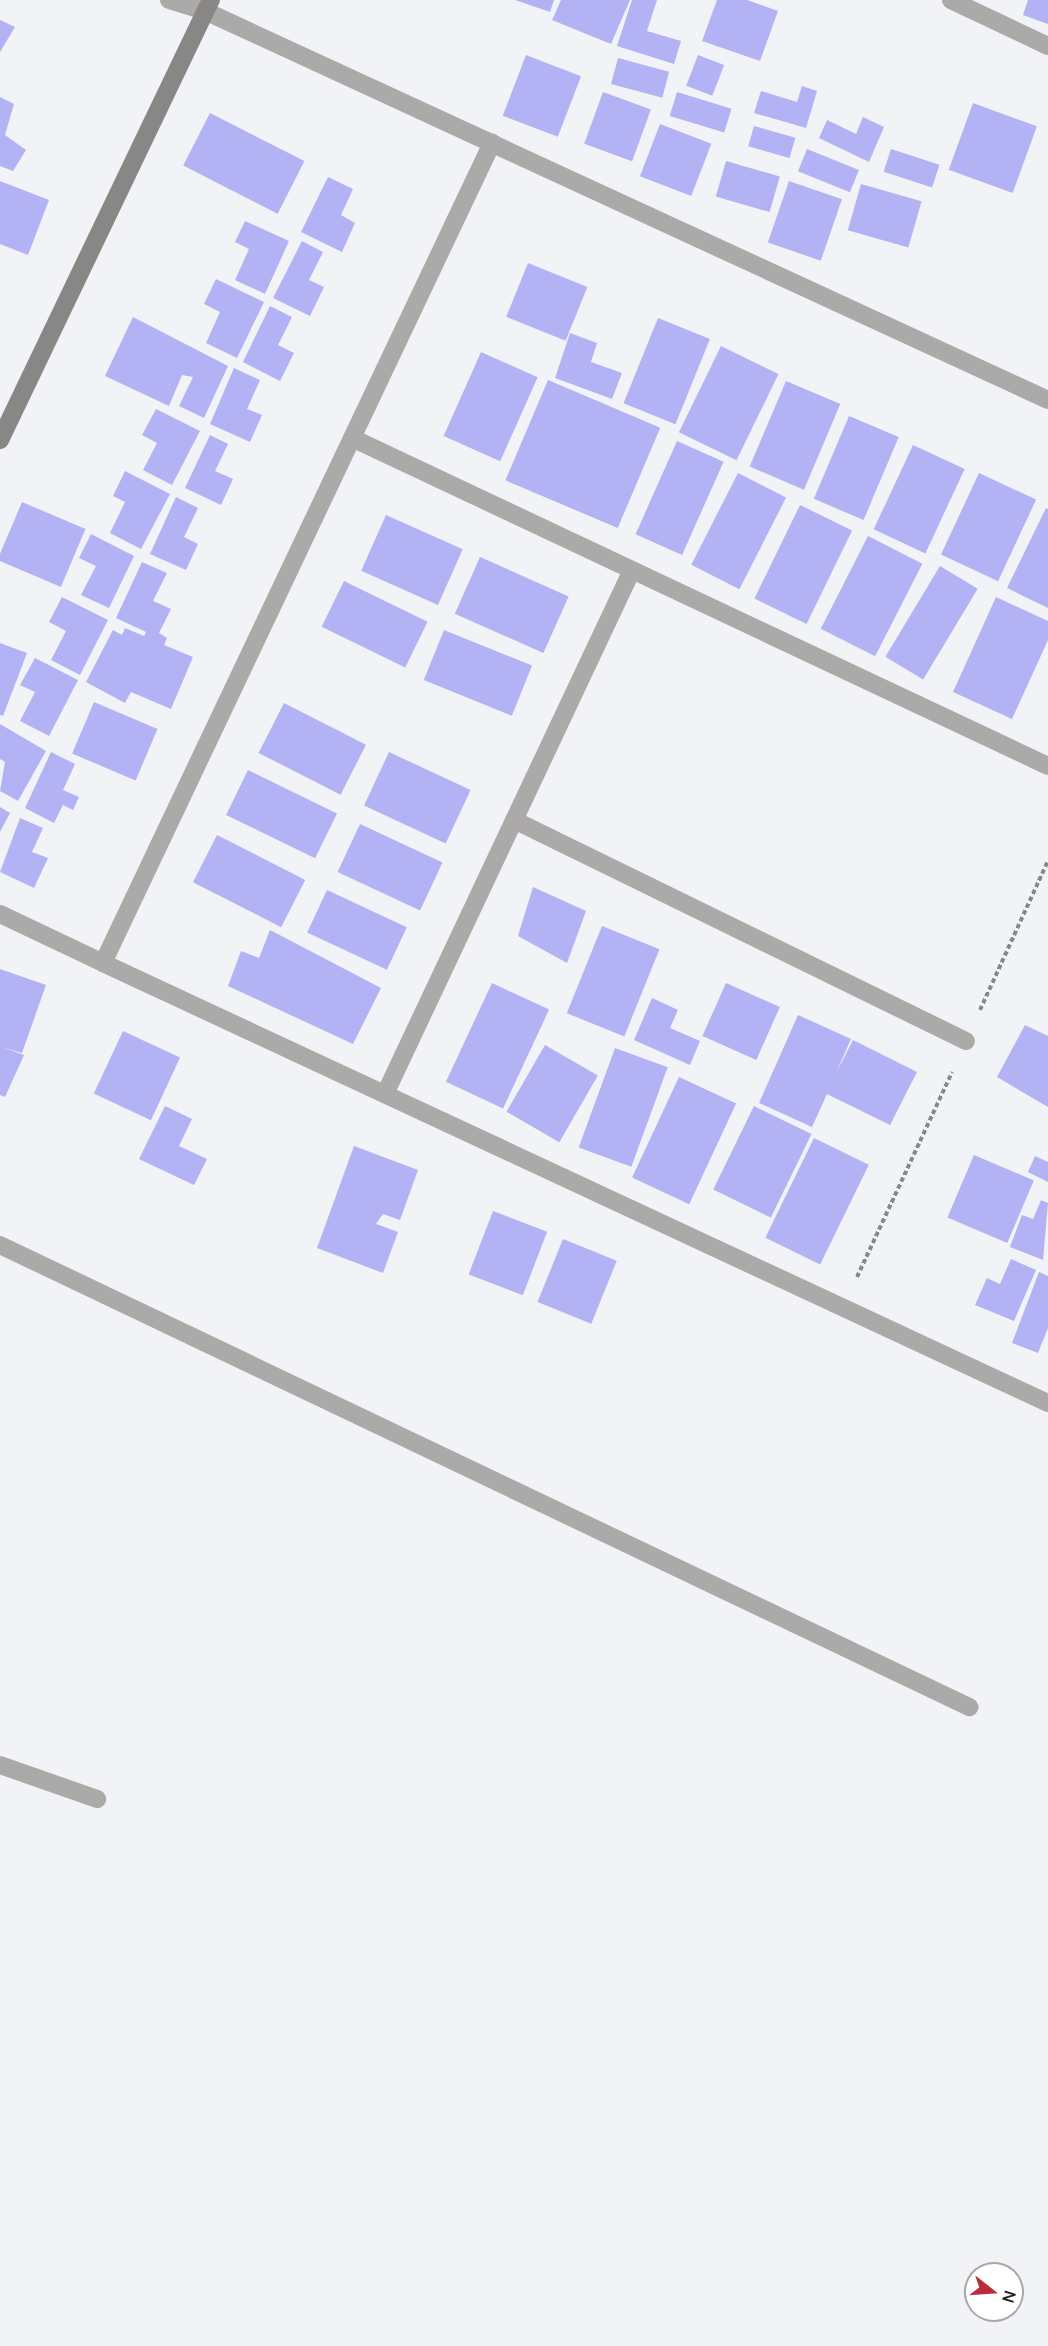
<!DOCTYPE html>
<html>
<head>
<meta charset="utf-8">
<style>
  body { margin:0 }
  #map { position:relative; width:1048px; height:2346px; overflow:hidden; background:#f2f3f6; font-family:Manrope,sans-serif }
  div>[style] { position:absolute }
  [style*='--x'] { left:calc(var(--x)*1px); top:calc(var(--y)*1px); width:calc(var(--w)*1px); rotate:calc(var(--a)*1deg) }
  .building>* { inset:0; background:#b2b2f4; transform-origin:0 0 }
  .path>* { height:4px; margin-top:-2px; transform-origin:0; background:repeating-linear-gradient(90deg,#868789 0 4.5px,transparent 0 7.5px) }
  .street>* { height:18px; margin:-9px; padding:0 9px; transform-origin:9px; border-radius:9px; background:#abaaa9 }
  .secondary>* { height:18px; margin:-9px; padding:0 9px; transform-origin:9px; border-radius:9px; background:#898785 }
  span { translate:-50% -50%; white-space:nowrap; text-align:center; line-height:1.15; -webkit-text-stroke:4.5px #fff; paint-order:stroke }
  .north { position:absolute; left:964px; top:2262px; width:60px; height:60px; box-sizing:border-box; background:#fff; border:2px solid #a8a8a8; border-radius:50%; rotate:107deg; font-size:16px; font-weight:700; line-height:24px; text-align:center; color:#252526 }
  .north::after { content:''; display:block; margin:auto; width:21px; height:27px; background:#bd2d39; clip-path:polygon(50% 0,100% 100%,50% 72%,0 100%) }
</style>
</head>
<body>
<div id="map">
  <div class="building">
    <i style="clip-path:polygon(515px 0,554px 0,550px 12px)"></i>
    <i style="clip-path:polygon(561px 0,630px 0,611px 44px,552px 20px)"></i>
    <i style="clip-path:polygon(632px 0,657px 0,647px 31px,681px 41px,674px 64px,617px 46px)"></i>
    <i style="clip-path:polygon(717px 0,747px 0,778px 11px,760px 61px,702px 41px)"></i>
    <i style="clip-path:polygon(1028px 0,1048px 0,1048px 24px,1023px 15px)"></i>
    <i style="clip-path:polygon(0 20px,15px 27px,0 52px)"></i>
    <i style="left:526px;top:55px;width:59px;height:65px;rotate:21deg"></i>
    <i style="left:698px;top:55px;width:28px;height:33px;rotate:21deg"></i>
    <i style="left:618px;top:58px;width:53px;height:27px;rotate:15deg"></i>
    <i style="clip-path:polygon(802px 86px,817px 91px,806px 128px,754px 113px,761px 91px,797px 102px)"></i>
    <i style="left:603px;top:92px;width:51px;height:55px;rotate:20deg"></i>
    <i style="left:677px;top:92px;width:57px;height:25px;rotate:17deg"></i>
    <i style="clip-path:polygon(0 97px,14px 104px,5px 135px,26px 150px,13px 171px,0 166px)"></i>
    <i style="left:973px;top:103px;width:68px;height:71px;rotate:20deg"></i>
    <i style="left:210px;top:113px;width:106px;height:59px;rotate:27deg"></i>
    <i style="clip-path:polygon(863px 117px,884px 127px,869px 162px,819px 138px,827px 120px,856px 134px)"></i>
    <i style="left:660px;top:124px;width:55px;height:56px;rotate:21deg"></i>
    <i style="left:754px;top:126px;width:43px;height:21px;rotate:16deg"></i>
    <i style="left:807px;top:149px;width:56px;height:24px;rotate:22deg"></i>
    <i style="left:891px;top:149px;width:51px;height:24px;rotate:18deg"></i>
    <i style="left:726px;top:161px;width:56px;height:37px;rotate:16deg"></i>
    <i style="clip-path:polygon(328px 177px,353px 189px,341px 215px,355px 223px,342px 252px,301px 232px)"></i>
    <i style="clip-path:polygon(0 181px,49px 200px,28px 255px,0 244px)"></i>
    <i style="left:789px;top:181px;width:56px;height:65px;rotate:19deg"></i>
    <i style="left:861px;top:184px;width:63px;height:48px;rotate:16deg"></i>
    <i style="clip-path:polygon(245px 221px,289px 241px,265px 294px,235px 280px,249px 249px,235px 242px)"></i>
    <i style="clip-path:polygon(302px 241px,323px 252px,309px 280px,324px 287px,310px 316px,273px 298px)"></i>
    <i style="left:528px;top:263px;width:64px;height:58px;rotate:22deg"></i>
    <i style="clip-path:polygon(216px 279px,264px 302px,237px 358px,206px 343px,220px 312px,204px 304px)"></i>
    <i style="clip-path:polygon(270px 306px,292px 317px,278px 345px,294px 353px,280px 381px,243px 362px)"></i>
    <i style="clip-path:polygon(133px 317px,228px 366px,204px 418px,179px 406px,193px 377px,182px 375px,169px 406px,105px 376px)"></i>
    <i style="left:658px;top:318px;width:56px;height:92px;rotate:22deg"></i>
    <i style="clip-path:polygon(570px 333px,597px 343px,591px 362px,622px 373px,612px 399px,555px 378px)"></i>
    <i style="left:721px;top:346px;width:64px;height:96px;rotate:26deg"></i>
    <i style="left:481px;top:352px;width:62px;height:92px;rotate:24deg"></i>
    <i style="clip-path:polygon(234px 368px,260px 380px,247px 409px,262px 415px,250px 442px,210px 424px)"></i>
    <i style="left:548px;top:380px;width:122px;height:109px;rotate:23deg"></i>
    <i style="left:786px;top:381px;width:59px;height:93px;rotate:23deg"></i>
    <i style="clip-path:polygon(156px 409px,200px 431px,172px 485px,143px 470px,157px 443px,142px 435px)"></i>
    <i style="left:849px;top:416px;width:54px;height:90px;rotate:23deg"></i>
    <i style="clip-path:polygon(210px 435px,228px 444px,215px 471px,233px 479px,221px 505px,185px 488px)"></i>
    <i style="left:677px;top:441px;width:51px;height:102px;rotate:24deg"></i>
    <i style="left:913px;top:445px;width:57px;height:93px;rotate:25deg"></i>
    <i style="clip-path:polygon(125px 471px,170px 494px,141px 549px,110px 533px,125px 502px,113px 496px)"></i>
    <i style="left:738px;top:473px;width:54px;height:103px;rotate:27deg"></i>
    <i style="left:979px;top:473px;width:63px;height:90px;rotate:25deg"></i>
    <i style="clip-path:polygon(176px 497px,198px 508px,184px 537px,198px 544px,186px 570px,150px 554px)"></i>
    <i style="left:22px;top:502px;width:69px;height:63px;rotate:23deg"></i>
    <i style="left:800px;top:505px;width:58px;height:104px;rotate:26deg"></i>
    <i style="clip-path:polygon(1046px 508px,1048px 509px,1048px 608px,1007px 588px)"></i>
    <i style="left:386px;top:515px;width:84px;height:61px;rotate:24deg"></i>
    <i style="clip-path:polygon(91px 534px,134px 556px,109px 608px,81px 595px,96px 566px,79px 558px)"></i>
    <i style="left:868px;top:536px;width:61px;height:104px;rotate:27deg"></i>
    <i style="left:480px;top:557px;width:97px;height:62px;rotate:24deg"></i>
    <i style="clip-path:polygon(142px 562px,167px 573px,153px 601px,171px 609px,159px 633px,167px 638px,164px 645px,193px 657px,171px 709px,131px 692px,125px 703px,86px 682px,113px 630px,122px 635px,125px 628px,144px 636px,146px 632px,116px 618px)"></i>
    <i style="left:940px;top:566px;width:44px;height:106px;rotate:31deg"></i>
    <i style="left:344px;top:581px;width:93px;height:51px;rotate:26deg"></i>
    <i style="clip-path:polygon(62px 597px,108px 620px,80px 675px,51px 660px,66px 631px,49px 622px)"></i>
    <i style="clip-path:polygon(996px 597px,1048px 621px,1048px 640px,1012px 719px,953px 692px)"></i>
    <i style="left:444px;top:630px;width:95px;height:54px;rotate:22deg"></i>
    <i style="clip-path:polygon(0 643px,27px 653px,3px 716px,0 715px)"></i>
    <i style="clip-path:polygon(35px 658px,78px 680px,49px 736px,20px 721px,35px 692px,20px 685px)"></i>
    <i style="left:94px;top:702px;width:69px;height:56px;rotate:23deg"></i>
    <i style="left:284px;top:703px;width:92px;height:56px;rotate:27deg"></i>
    <i style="clip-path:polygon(0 724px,46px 751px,18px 801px,0 791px,5px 762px,0 759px)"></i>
    <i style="clip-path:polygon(51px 752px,75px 764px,63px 790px,79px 797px,73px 810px,63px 805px,54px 823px,25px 808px)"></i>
    <i style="left:389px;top:752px;width:90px;height:59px;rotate:25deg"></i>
    <i style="left:248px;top:770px;width:99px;height:50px;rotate:26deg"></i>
    <i style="clip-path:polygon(0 807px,10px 813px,0 832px)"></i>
    <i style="clip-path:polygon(20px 818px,43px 828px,32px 852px,48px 858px,34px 888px,0 872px)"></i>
    <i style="left:360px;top:824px;width:91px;height:53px;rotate:25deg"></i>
    <i style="left:217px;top:835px;width:99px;height:53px;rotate:27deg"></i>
    <i style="clip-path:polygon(533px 887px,586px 911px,567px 963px,518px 936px)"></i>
    <i style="left:327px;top:890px;width:88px;height:47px;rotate:25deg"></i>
    <i style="left:602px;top:926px;width:62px;height:94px;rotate:22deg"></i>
    <i style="clip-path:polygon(270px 930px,381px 988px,353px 1044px,228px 986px,241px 951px,259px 958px)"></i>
    <i style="clip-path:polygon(0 969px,46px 985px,22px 1053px,2px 1047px,24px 1055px,5px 1097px,0 1095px)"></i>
    <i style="left:492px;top:983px;width:63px;height:109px;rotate:25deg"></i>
    <i style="left:726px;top:983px;width:59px;height:58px;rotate:24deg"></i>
    <i style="clip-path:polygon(652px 998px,678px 1010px,670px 1028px,700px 1041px,690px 1065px,634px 1040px)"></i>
    <i style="clip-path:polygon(798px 1015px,851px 1039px,836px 1073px,853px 1040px,917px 1072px,890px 1125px,827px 1094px,812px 1127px,759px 1103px)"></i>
    <i style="clip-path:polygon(1025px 1025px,1048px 1036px,1048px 1107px,997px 1077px)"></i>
    <i style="left:123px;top:1031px;width:63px;height:69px;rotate:25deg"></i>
    <i style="left:545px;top:1045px;width:61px;height:77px;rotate:30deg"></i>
    <i style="left:615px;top:1048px;width:56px;height:106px;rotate:20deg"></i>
    <i style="left:679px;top:1077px;width:63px;height:111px;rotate:25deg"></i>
    <i style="clip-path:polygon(165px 1106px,192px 1119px,179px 1146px,207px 1159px,194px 1185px,139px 1159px)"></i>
    <i style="left:754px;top:1106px;width:64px;height:93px;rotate:26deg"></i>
    <i style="left:814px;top:1138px;width:61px;height:111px;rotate:26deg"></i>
    <i style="clip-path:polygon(354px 1146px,418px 1170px,400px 1220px,383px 1214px,376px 1224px,398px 1232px,383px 1273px,317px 1248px)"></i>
    <i style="left:974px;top:1155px;width:65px;height:68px;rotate:23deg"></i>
    <i style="clip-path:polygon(1035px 1156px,1048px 1162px,1048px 1182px,1028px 1172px)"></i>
    <i style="clip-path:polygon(1041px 1200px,1048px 1203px,1043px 1260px,1010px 1247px,1022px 1215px,1033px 1219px)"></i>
    <i style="left:493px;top:1211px;width:58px;height:68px;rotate:21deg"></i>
    <i style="left:563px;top:1239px;width:58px;height:68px;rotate:22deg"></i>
    <i style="clip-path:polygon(1011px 1259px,1036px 1270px,1014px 1321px,975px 1305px,987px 1278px,1000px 1284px)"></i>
    <i style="clip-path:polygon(1039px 1272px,1048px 1276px,1048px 1328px,1038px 1353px,1012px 1343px)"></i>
  </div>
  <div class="path">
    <i style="--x:980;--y:1010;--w:164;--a:-65.5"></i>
    <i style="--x:857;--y:1277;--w:226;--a:-65.1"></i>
  </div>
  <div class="street">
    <i style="--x:169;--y:0;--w:38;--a:17"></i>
    <i style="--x:205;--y:11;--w:928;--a:24.77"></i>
    <i style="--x:951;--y:0;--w:107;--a:25.4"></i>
    <i style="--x:352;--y:438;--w:769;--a:25.23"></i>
    <i style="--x:514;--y:820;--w:503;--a:26.06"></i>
    <i style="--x:0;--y:914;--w:114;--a:25.4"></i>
    <i style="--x:103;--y:963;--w:908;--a:-64.62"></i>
    <i style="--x:103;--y:963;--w:1042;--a:24.97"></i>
    <i style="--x:385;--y:1094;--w:579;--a:-64.76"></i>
    <i style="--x:0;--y:1245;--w:1074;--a:25.49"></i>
    <i style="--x:0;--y:1765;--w:103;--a:19.3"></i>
  </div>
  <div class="secondary">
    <i style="--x:0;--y:440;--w:488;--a:-64.4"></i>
  </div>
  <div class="north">N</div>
</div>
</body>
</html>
